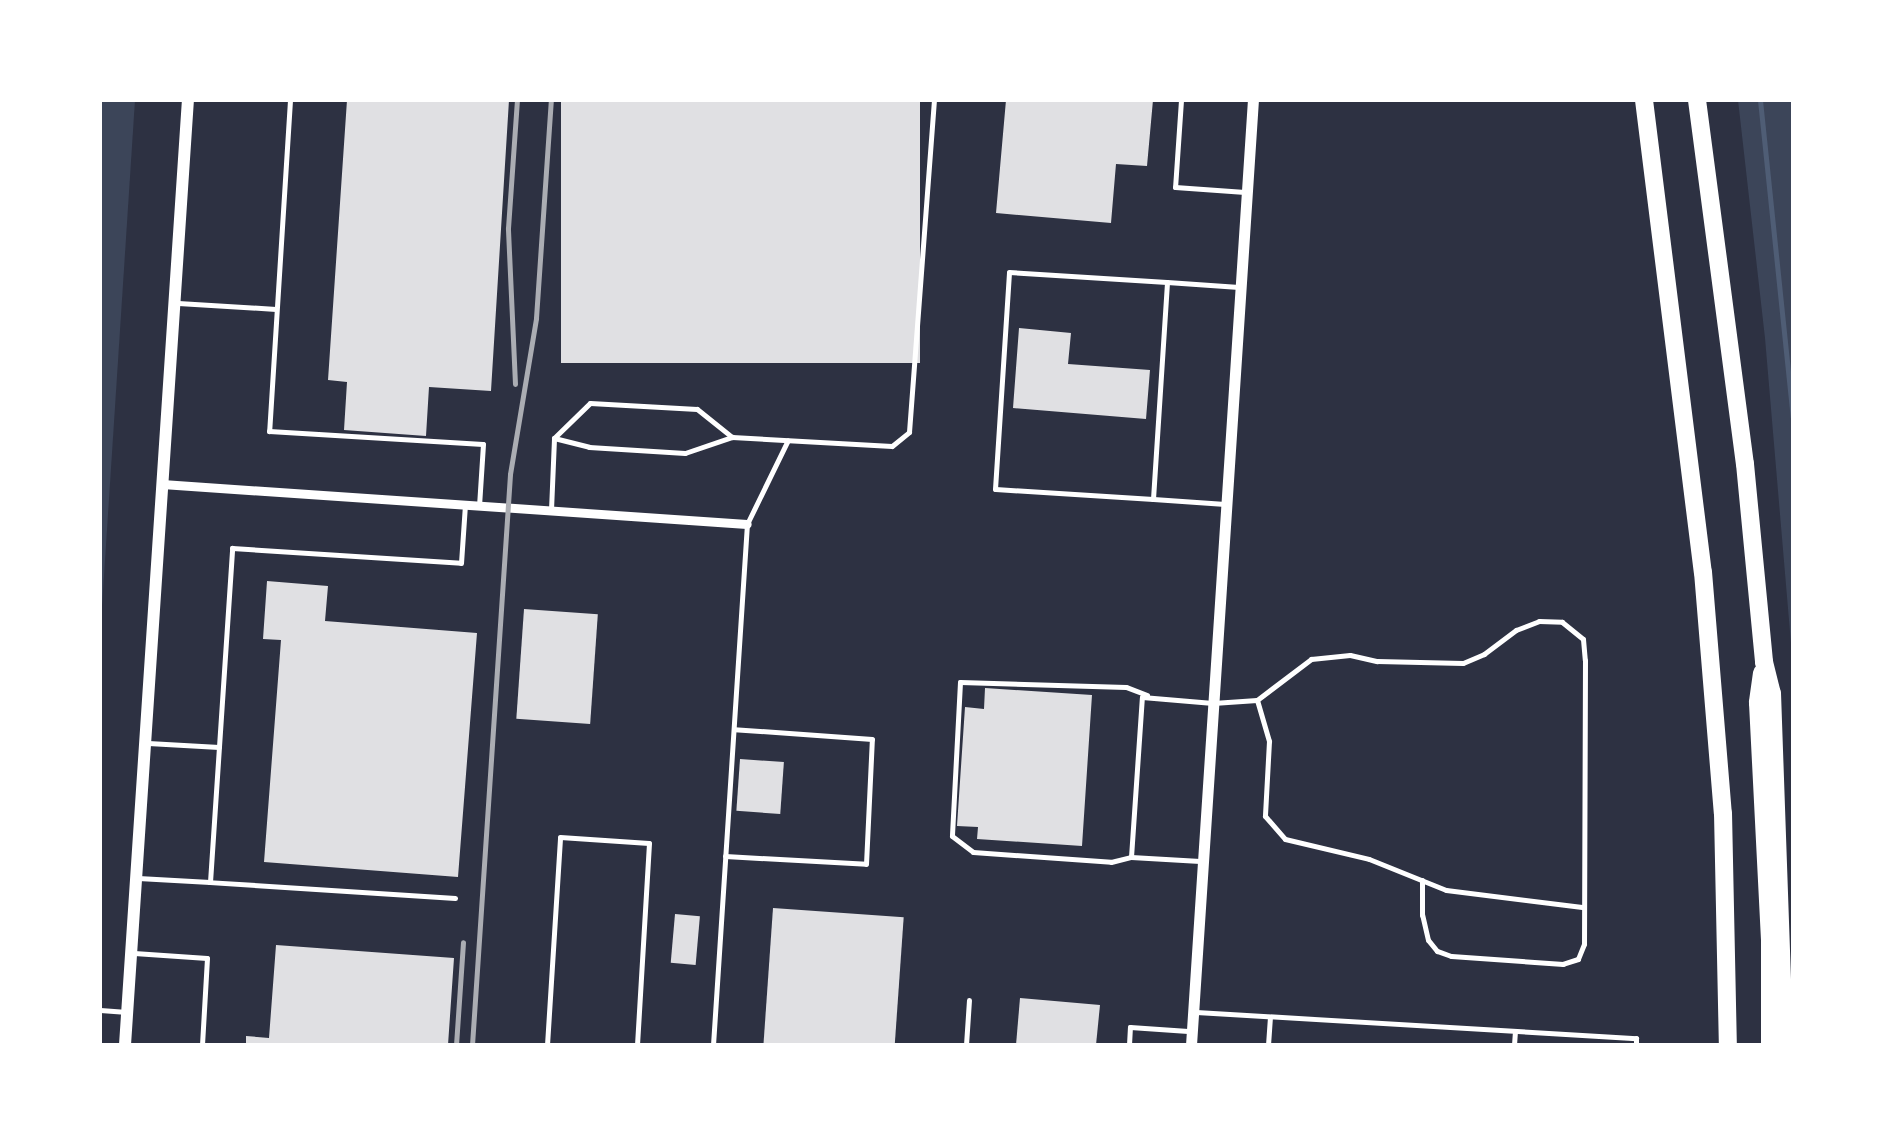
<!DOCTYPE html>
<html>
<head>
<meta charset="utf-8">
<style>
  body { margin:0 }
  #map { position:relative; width:1893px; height:1145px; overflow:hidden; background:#2d3142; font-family:"DM Sans",sans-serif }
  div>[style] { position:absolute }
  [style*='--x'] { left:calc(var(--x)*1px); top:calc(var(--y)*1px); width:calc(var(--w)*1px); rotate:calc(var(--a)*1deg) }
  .green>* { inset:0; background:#3c4559 }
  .stream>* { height:5px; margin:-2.5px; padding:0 2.5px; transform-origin:2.5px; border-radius:2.5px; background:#4f5d75 }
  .building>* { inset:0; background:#e0e0e3; transform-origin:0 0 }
  .service>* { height:5px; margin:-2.5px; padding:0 2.5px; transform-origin:2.5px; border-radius:2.5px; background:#fff }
  .minor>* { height:9px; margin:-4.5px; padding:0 4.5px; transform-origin:4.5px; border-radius:4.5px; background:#fff }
  .tertiary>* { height:11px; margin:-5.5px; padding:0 5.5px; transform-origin:5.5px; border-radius:5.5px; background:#fff }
  .secondary>* { height:12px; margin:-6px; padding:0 6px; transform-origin:6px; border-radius:6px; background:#fff }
  .motorway>* { height:18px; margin:-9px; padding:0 9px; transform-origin:9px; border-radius:9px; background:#fff }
  .rail>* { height:5px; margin:-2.5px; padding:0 2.5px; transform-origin:2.5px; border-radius:2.5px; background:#abadb3 }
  span { translate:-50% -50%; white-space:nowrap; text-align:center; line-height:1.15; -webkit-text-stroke:8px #fff; paint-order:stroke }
  .frame { position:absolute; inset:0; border:102px solid #fff; pointer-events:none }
</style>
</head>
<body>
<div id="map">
  <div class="green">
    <i style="clip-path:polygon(100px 100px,135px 100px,100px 637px)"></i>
    <i style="clip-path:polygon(1738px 100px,1793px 100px,1793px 667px,1765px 338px)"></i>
  </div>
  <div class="stream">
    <i style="--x:1760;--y:100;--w:319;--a:84.1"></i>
  </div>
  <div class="building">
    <i style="clip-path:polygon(347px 100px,509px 100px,491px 391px,429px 387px,426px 436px,344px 430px,347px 382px,328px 380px)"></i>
    <i style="left:561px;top:100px;width:359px;height:263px"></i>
    <i style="clip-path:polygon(1006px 100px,1153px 100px,1147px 166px,1116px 164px,1111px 223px,996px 213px)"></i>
    <i style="clip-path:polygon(1019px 328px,1071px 333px,1068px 364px,1150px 370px,1146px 419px,1013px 408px)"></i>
    <i style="clip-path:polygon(267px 581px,328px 586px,325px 621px,477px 633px,458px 877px,264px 862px,281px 640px,263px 639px)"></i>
    <i style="left:524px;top:609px;width:74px;height:110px;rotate:4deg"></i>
    <i style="clip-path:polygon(985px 688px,1092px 695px,1082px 846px,977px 839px,978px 827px,957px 826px,965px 707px,984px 709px)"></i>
    <i style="left:740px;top:759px;width:44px;height:52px;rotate:4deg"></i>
    <i style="left:773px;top:908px;width:131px;height:137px;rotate:4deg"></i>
    <i style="left:675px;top:914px;width:25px;height:49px;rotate:5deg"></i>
    <i style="clip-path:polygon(276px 945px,454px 958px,448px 1045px,246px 1045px,246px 1036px,269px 1038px)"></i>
    <i style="clip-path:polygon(1020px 998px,1100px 1005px,1096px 1045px,1016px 1045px)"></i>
  </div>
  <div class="service">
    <i style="--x:290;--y:100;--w:332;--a:93.6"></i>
    <i style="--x:269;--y:431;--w:214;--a:3.5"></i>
    <i style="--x:483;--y:444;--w:62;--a:93.7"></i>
    <i style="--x:1181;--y:100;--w:87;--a:93.9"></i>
    <i style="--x:1175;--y:187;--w:70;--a:4.1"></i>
    <i style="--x:178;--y:303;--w:98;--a:3.5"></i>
    <i style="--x:554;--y:438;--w:36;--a:14"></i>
    <i style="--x:589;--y:447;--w:96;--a:3.6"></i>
    <i style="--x:685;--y:453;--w:50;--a:-18.8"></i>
    <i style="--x:1153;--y:499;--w:158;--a:-176.4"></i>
    <i style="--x:995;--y:489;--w:217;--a:-86.3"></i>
    <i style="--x:1009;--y:272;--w:158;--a:3.6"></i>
    <i style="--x:1225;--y:504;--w:72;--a:-176"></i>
    <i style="--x:1153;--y:499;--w:217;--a:-86.3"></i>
    <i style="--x:1167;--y:282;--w:72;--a:4"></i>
    <i style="--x:551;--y:510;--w:72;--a:-87.6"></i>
    <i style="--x:554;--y:438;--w:50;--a:-44.2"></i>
    <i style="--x:590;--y:403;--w:107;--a:3.2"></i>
    <i style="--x:697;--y:409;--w:45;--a:38.7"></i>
    <i style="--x:732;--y:437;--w:160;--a:3.2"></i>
    <i style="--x:892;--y:446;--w:22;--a:-39"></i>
    <i style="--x:909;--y:432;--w:333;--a:-85.7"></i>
    <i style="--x:1147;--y:695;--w:22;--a:-159"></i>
    <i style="--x:1126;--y:687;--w:166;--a:-178.3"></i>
    <i style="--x:960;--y:682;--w:154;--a:93"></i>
    <i style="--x:952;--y:836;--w:26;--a:37"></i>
    <i style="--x:973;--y:852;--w:138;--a:4.1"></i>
    <i style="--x:1111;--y:862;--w:21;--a:-14"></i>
    <i style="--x:1131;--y:857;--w:69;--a:3.3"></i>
    <i style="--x:1257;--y:700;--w:43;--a:73.7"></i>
    <i style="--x:1269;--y:741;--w:75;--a:93.1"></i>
    <i style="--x:1265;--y:816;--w:30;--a:49"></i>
    <i style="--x:1285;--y:839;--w:86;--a:13.4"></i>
    <i style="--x:1369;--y:859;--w:83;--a:21.9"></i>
    <i style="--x:1446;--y:890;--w:137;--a:7.1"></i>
    <i style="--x:148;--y:743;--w:71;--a:3.2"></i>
    <i style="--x:725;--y:856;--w:141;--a:3.2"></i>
    <i style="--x:866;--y:864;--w:125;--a:-87.3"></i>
    <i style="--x:872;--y:739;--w:138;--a:-175.9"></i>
    <i style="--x:1131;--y:857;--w:160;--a:-86.1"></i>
    <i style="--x:1142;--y:697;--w:71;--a:4.8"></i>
    <i style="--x:1213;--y:703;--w:44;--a:-3.9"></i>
    <i style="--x:1257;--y:700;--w:68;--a:-37.2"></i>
    <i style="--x:1311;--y:659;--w:39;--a:-6"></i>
    <i style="--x:1350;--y:655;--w:28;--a:13"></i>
    <i style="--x:1377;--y:661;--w:86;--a:1.3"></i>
    <i style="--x:1463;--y:663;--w:23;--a:-23"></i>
    <i style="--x:1484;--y:654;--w:40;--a:-37"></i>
    <i style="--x:1516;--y:630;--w:25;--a:-21"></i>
    <i style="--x:1539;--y:621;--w:23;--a:2"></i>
    <i style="--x:1562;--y:622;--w:27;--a:39"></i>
    <i style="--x:1583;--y:639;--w:21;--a:85"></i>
    <i style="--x:1585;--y:660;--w:284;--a:90.2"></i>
    <i style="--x:1584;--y:944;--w:16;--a:112"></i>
    <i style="--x:1578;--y:959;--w:16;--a:162"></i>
    <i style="--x:1563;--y:964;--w:112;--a:-175.9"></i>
    <i style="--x:1451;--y:956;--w:15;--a:-160"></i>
    <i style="--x:1437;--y:951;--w:14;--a:-129"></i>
    <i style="--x:1428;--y:940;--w:26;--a:-103"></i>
    <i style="--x:1422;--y:915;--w:35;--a:-90"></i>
    <i style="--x:138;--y:878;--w:72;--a:3.2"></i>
    <i style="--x:455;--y:898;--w:246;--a:-176.3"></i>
    <i style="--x:210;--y:882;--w:335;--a:-86.2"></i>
    <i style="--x:232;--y:548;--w:229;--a:3.7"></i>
    <i style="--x:461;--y:563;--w:59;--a:-86.1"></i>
    <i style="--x:134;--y:953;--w:73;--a:3.9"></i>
    <i style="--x:207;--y:958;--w:87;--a:93.3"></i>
    <i style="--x:100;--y:1010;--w:27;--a:4"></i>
    <i style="--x:1196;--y:1012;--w:441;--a:3.4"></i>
    <i style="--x:1636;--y:1038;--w:7;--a:90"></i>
    <i style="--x:547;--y:1045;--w:208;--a:-86.4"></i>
    <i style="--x:560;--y:837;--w:89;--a:3.9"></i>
    <i style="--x:649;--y:843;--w:202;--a:93.4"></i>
    <i style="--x:713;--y:1045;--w:522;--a:-86.27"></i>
    <i style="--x:747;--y:524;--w:93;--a:-64"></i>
    <i style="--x:966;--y:1045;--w:45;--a:-86.2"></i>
    <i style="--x:1129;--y:1045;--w:18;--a:-87"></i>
    <i style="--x:1130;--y:1027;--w:58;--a:3.9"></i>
    <i style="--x:1268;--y:1045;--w:28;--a:-86"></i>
    <i style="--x:1514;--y:1045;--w:14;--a:-86"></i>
  </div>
  <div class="minor">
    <i style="--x:162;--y:484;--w:586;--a:3.91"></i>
  </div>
  <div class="tertiary">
    <i style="--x:1191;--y:1045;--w:947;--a:-86.25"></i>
  </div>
  <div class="secondary">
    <i style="--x:125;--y:1045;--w:947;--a:-86.19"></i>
  </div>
  <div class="motorway">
    <i style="--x:1644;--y:100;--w:476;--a:82.9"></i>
    <i style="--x:1703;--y:572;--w:242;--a:85.3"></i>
    <i style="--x:1723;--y:813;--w:232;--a:88.8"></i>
    <i style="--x:1697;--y:100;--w:367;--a:82.5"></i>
    <i style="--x:1745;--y:464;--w:199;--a:84.5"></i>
    <i style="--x:1764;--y:662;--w:32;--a:76"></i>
    <i style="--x:1772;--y:693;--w:352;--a:88"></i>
    <i style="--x:1762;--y:673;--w:30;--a:98"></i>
    <i style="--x:1758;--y:703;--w:237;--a:87.1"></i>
    <i style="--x:1770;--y:940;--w:105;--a:90"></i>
  </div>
  <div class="rail">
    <i style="--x:515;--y:384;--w:156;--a:-92.6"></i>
    <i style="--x:508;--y:228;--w:128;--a:-86"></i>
    <i style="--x:456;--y:1045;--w:103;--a:-86.1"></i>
    <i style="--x:472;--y:1045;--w:572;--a:-86.19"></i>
    <i style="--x:510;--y:474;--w:158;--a:-80.5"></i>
    <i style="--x:536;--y:318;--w:219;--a:-86.1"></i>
  </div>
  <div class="frame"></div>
</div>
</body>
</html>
